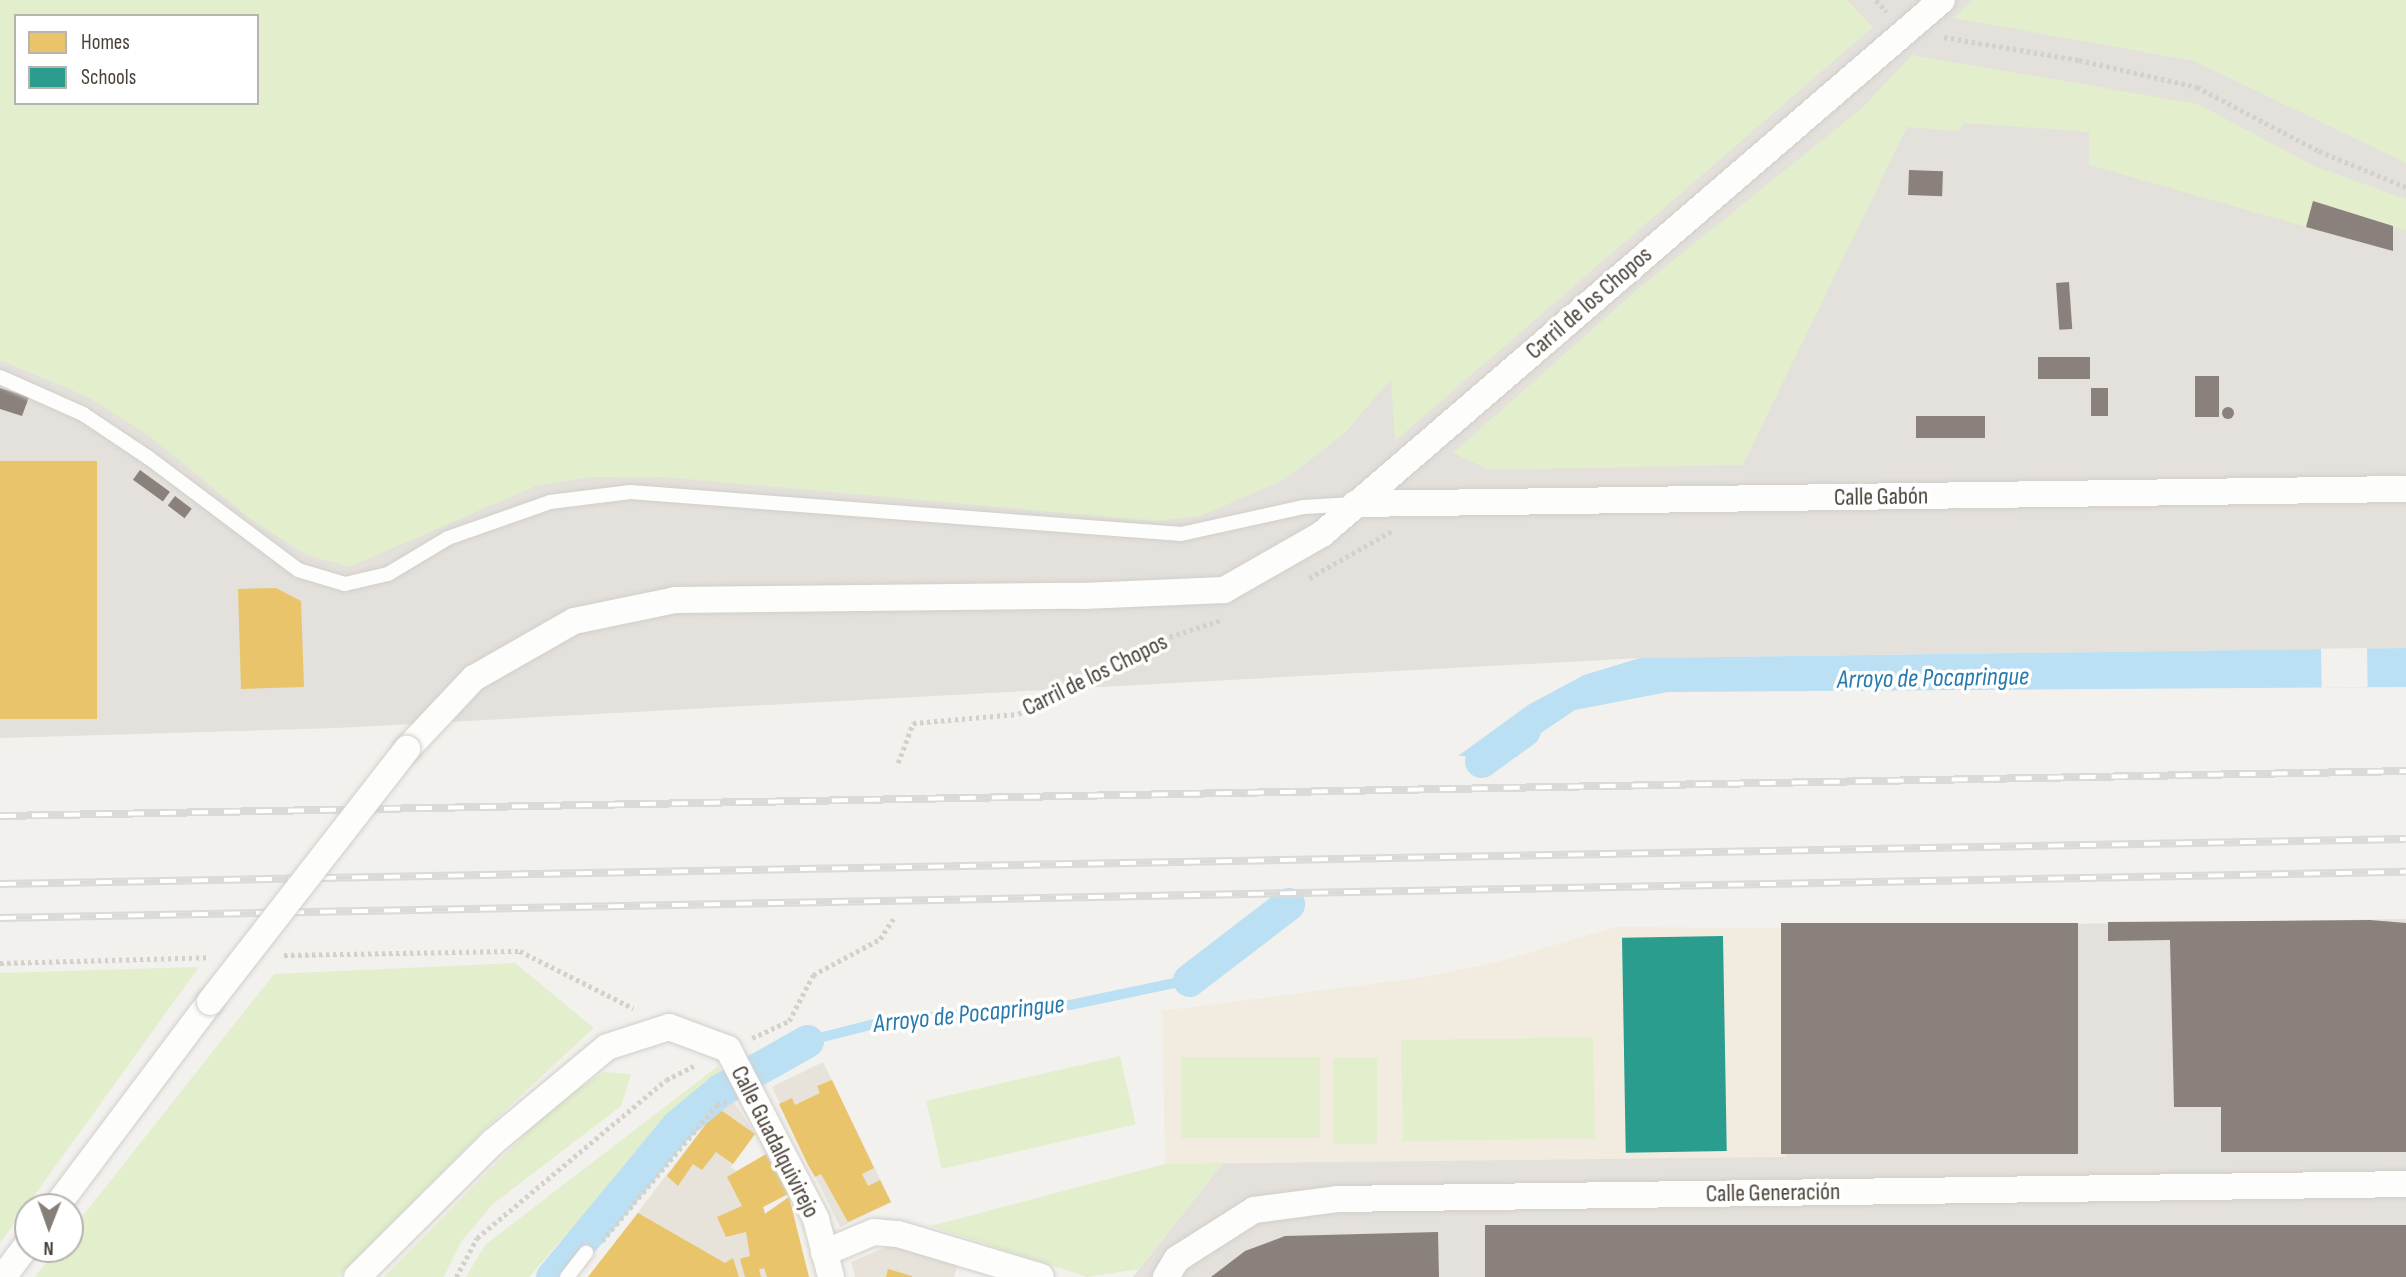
<!DOCTYPE html>
<html>
<head>
<meta charset="utf-8">
<style>
  body { margin:0 }
  #map { position:relative; width:2406px; height:1277px; overflow:hidden; background:#f3f1ed; font-family:"Sofia Sans Condensed",sans-serif }
  div>[style] { position:absolute }
  [style*='--x'] { left:calc(var(--x)*1px); top:calc(var(--y)*1px); width:calc(var(--w)*1px); rotate:calc(var(--a)*1deg) }
  .residential>* { inset:0; background:#e7e3da; transform-origin:0 0 }
  .industrial>* { inset:0; background:#e4e0db }
  .education>* { inset:0; background:#f1ecdf }
  .green>* { inset:0; background:#e2eecc; transform-origin:0 0 }
  .water>* { inset:0; background:#bce0f3 }
  .pier>* { inset:0; background:#f3f1ed; transform-origin:0 0 }
  .homes>* { inset:0; background:#e9c46a; transform-origin:0 0 }
  .schools>* { inset:0; background:#2a9d8f; transform-origin:0 0 }
  .industry>* { inset:0; background:#8a817c; transform-origin:0 0 }
  .round { border-radius:50% }
  .stream>* { height:10px; margin:-5px; padding:0 5px; transform-origin:5px; border-radius:5px; background:#bce0f3 }
  .canal>* { height:33px; margin:-16.5px; padding:0 16.5px; transform-origin:16.5px; border-radius:16.5px; background:#bce0f3 }
  .path>* { height:4.5px; margin-top:-2.25px; transform-origin:0; background:repeating-linear-gradient(90deg,#d3d1cb 0 3.5px,transparent 0 7px) }
  .roads { filter:drop-shadow(0 0 2px #d1cfca) drop-shadow(0 0 2px #d1cfca) }
  .lane>* { height:14px; margin:-7px; padding:0 7px; transform-origin:7px; border-radius:7px; background:#fdfdfc }
  .street>* { height:26px; margin:-13px; padding:0 13px; transform-origin:13px; border-radius:13px; background:#fdfdfc }
  .rail>* { height:8px; margin-top:-4px; transform-origin:0; background:repeating-linear-gradient(90deg,#fff 0 16px,#dadad9 0 32px); box-sizing:border-box; border-block:2px solid #dadad9 }
  .bridges { filter:drop-shadow(0 0 2px #d1cfca) drop-shadow(0 0 2px #d1cfca) }
  .street-bridge>* { height:26px; margin:-13px; padding:0 13px; transform-origin:13px; border-radius:13px; background:#fdfdfc }
  span { translate:-50% -50%; white-space:nowrap; text-align:center; line-height:1.15; -webkit-text-stroke:7px #fff; paint-order:stroke }
  .street-label { font-size:24px; color:#4b4237 }
  .water-label { font-size:26px; color:#267aae; font-style:italic }
  .legend { position:absolute; left:14px; top:14px; width:245px; height:91px; box-sizing:border-box; background:#fff; border:2px solid #b7b3af; margin:0; padding:9px 12px; list-style:none; font-size:21px; color:#4b4237 }
  .legend li { display:flex; align-items:center; gap:14px; height:35px }
  .legend b { width:35px; border:2px solid #b7b3af }
  .north { position:absolute; left:14px; top:1193px; width:70px; height:70px; box-sizing:border-box; background:#fff; border:2px solid #b7b3af; border-radius:50%; rotate:181deg; font-size:19px; font-weight:700; line-height:28px; text-align:center; color:#4b4237 }
  .north::after { content:''; display:block; margin:auto; width:24px; height:32px; background:#867f77; clip-path:polygon(50% 0,100% 100%,50% 72%,0 100%) }
</style>
</head>
<body>
<div id="map">
  <div class="residential">
    <i style="left:823px;top:1062px;width:156px;height:57px;rotate:64deg"></i>
    <i style="clip-path:polygon(732px 1099px,755px 1134px,731px 1167px,736px 1171px,766px 1154px,788px 1194px,763px 1207px,765px 1213px,789px 1197px,809px 1277px,588px 1277px,718px 1108px)"></i>
    <i style="clip-path:polygon(891px 1245px,958px 1264px,954px 1277px,855px 1277px,851px 1262px)"></i>
  </div>
  <div class="industrial">
    <i style="clip-path:polygon(evenodd,0 0,2406px 0,2406px 648px,1640px 658px,336px 728px,0 738px,0 0,16px 16px,257px 16px,257px 103px,16px 103px,16px 16px)"></i>
    <i style="clip-path:polygon(2406px 919px,2406px 1277px,1133px 1277px,1223px 1163px,1786px 1156px,1781px 928px)"></i>
  </div>
  <div class="education">
    <i style="clip-path:polygon(1616px 927px,1781px 928px,1786px 1157px,1165px 1164px,1162px 1011px,1425px 977px,1497px 962px)"></i>
  </div>
  <div class="green">
    <i style="clip-path:polygon(evenodd,0 0,1847px 0,1873px 27px,1395px 441px,1391px 379px,1345px 433px,1284px 480px,1200px 516px,1154px 521px,663px 477px,590px 477px,536px 486px,349px 567px,307px 555px,253px 521px,151px 437px,88px 397px,0 360px,0 0,16px 16px,257px 16px,257px 103px,16px 103px,16px 16px)"></i>
    <i style="clip-path:polygon(1973px 0,2406px 0,2406px 163px,2194px 61px,1953px 18px)"></i>
    <i style="clip-path:polygon(1912px 55px,2198px 104px,2314px 166px,2406px 199px,2406px 231px,2314px 201px,2306px 227px,2089px 165px,2089px 132px,1965px 123px,1958px 131px,1907px 127px,1743px 465px,1489px 470px,1453px 453px,1639px 288px,1863px 107px)"></i>
    <i style="clip-path:polygon(515px 963px,594px 1028px,490px 1124px,338px 1277px,35px 1277px,57px 1249px,70px 1249px,70px 1232px,274px 974px)"></i>
    <i style="clip-path:polygon(199px 967px,0 1243px,0 973px)"></i>
    <i style="left:1593px;top:1037px;width:101px;height:192px;rotate:89deg"></i>
    <i style="left:1120px;top:1056px;width:70px;height:199px;rotate:77deg"></i>
    <i style="left:1181px;top:1057px;width:139px;height:81px"></i>
    <i style="left:1333px;top:1058px;width:44px;height:86px"></i>
    <i style="clip-path:polygon(718px 1066px,723px 1076px,662px 1125px,529px 1277px,466px 1277px,485px 1245px)"></i>
    <i style="clip-path:polygon(604px 1072px,631px 1074px,621px 1106px,493px 1204px,461px 1242px,444px 1277px,384px 1277px,555px 1104px)"></i>
    <i style="clip-path:polygon(1223px 1163px,1139px 1269px,1087px 1277px,931px 1226px,1165px 1164px)"></i>
  </div>
  <div class="water">
    <i style="clip-path:polygon(2406px 648px,2406px 687px,1668px 692px,1575px 710px,1529px 741px,1517px 757px,1458px 756px,1528px 705px,1584px 675px,1640px 658px)"></i>
  </div>
  <div class="pier">
    <i style="left:2367px;top:648px;width:39px;height:46px;rotate:89deg"></i>
  </div>
  <div class="homes">
    <i style="left:0;top:461px;width:97px;height:258px"></i>
    <i style="clip-path:polygon(276px 588px,301px 601px,304px 687px,241px 689px,238px 589px)"></i>
    <i style="clip-path:polygon(832px 1080px,874px 1168px,862px 1174px,868px 1186px,880px 1180px,891px 1202px,848px 1222px,821px 1174px,815px 1177px,808px 1165px,779px 1104px,792px 1098px,795px 1105px,820px 1093px,817px 1086px)"></i>
    <i style="clip-path:polygon(718px 1108px,755px 1134px,733px 1164px,716px 1152px,702px 1170px,693px 1164px,678px 1186px,667px 1176px)"></i>
    <i style="clip-path:polygon(766px 1154px,788px 1194px,763px 1207px,765px 1214px,789px 1197px,809px 1277px,767px 1277px,764px 1268px,759px 1269px,761px 1277px,745px 1277px,740px 1259px,750px 1256px,746px 1232px,726px 1237px,717px 1217px,742px 1206px,727px 1177px)"></i>
    <i style="clip-path:polygon(638px 1213px,725px 1263px,733px 1258px,739px 1277px,588px 1277px)"></i>
    <i style="clip-path:polygon(888px 1269px,912px 1276px,912px 1277px,886px 1277px)"></i>
  </div>
  <div class="schools">
    <i style="left:1723px;top:936px;width:215px;height:101px;rotate:89deg"></i>
  </div>
  <div class="industry">
    <i style="left:1909px;top:170px;width:34px;height:25px;rotate:2deg"></i>
    <i style="clip-path:polygon(2313px 201px,2393px 226px,2393px 251px,2306px 227px)"></i>
    <i style="left:2069px;top:282px;width:47px;height:13px;rotate:86deg"></i>
    <i style="left:2038px;top:357px;width:52px;height:22px"></i>
    <i style="left:2219px;top:376px;width:41px;height:24px;rotate:90deg"></i>
    <i style="clip-path:polygon(0 388px,29px 397px,22px 416px,0 409px)"></i>
    <i style="left:2108px;top:388px;width:28px;height:17px;rotate:90deg"></i>
    <i class="round" style="left:2222px;top:407px;width:12px;height:12px"></i>
    <i style="left:1985px;top:416px;width:22px;height:69px;rotate:90deg"></i>
    <i style="left:140px;top:470px;width:37px;height:12px;rotate:36deg"></i>
    <i style="left:175px;top:496px;width:21px;height:12px;rotate:37deg"></i>
    <i style="clip-path:polygon(2370px 920px,2406px 923px,2406px 1152px,2221px 1152px,2221px 1107px,2174px 1107px,2170px 940px,2108px 941px,2108px 922px)"></i>
    <i style="left:2078px;top:923px;width:231px;height:297px;rotate:90deg"></i>
    <i style="left:2406px;top:1225px;width:52px;height:921px;rotate:90deg"></i>
    <i style="clip-path:polygon(1438px 1232px,1439px 1277px,1211px 1277px,1245px 1251px,1285px 1236px)"></i>
  </div>
  <div class="stream">
    <i style="--x:807;--y:1041;--w:81;--a:-14.2"></i>
    <i style="--x:886;--y:1021;--w:185;--a:-5"></i>
    <i style="--x:1070;--y:1005;--w:122;--a:-11.9"></i>
  </div>
  <div class="canal">
    <i style="--x:1481;--y:761;--w:53;--a:-35.8"></i>
    <i style="--x:1189;--y:980;--w:125;--a:-37.5"></i>
    <i style="--x:552;--y:1277;--w:196;--a:-50.4"></i>
    <i style="--x:677;--y:1126;--w:56;--a:-39.9"></i>
    <i style="--x:720;--y:1090;--w:100;--a:-29.4"></i>
  </div>
  <div class="path">
    <i style="--x:1876;--y:0;--w:16;--a:47"></i>
    <i style="--x:1944;--y:37;--w:137;--a:9.7"></i>
    <i style="--x:2079;--y:60;--w:121;--a:12.9"></i>
    <i style="--x:2197;--y:87;--w:138;--a:27.7"></i>
    <i style="--x:2319;--y:151;--w:94;--a:22.5"></i>
    <i style="--x:1309;--y:578;--w:95;--a:-29.5"></i>
    <i style="--x:898;--y:763;--w:43;--a:-69.4"></i>
    <i style="--x:913;--y:723;--w:105;--a:-4.9"></i>
    <i style="--x:1018;--y:714;--w:163;--a:-27.3"></i>
    <i style="--x:1163;--y:639;--w:62;--a:-17.9"></i>
    <i style="--x:284;--y:955;--w:236;--a:-1"></i>
    <i style="--x:520;--y:951;--w:127;--a:26.8"></i>
    <i style="--x:0;--y:963;--w:209;--a:-1.6"></i>
    <i style="--x:752;--y:1038;--w:41;--a:-24.7"></i>
    <i style="--x:789;--y:1021;--w:52;--a:-62.4"></i>
    <i style="--x:813;--y:975;--w:76;--a:-28.2"></i>
    <i style="--x:880;--y:939;--w:24;--a:-57"></i>
    <i style="--x:602;--y:1241;--w:178;--a:-49.8"></i>
    <i style="--x:717;--y:1105;--w:10;--a:-24"></i>
    <i style="--x:456;--y:1277;--w:44;--a:-61.7"></i>
    <i style="--x:477;--y:1238;--w:246;--a:-39.9"></i>
    <i style="--x:666;--y:1080;--w:31;--a:-27"></i>
  </div>
  <div class="roads">
    <div class="lane">
      <i style="--x:0;--y:377;--w:91;--a:24"></i>
      <i style="--x:83;--y:414;--w:79;--a:33.7"></i>
      <i style="--x:149;--y:458;--w:186;--a:36.9"></i>
      <i style="--x:298;--y:570;--w:49;--a:16.6"></i>
      <i style="--x:345;--y:584;--w:44;--a:-13.1"></i>
      <i style="--x:388;--y:574;--w:70;--a:-31"></i>
      <i style="--x:448;--y:538;--w:108;--a:-19.4"></i>
      <i style="--x:550;--y:502;--w:81;--a:-7.1"></i>
      <i style="--x:630;--y:492;--w:553;--a:4.36"></i>
      <i style="--x:1181;--y:534;--w:126;--a:-12.4"></i>
      <i style="--x:1304;--y:507;--w:50;--a:-3.4"></i>
      <i style="--x:567;--y:1277;--w:31;--a:-52"></i>
    </div>
    <div class="street">
      <i style="--x:1355;--y:504;--w:1051;--a:-0.82"></i>
      <i style="--x:407;--y:749;--w:98;--a:-46.7"></i>
      <i style="--x:474;--y:678;--w:115;--a:-29.7"></i>
      <i style="--x:574;--y:621;--w:103;--a:-11.7"></i>
      <i style="--x:675;--y:600;--w:408;--a:-0.6"></i>
      <i style="--x:1083;--y:596;--w:141;--a:-2.4"></i>
      <i style="--x:1224;--y:590;--w:113;--a:-29.7"></i>
      <i style="--x:1322;--y:534;--w:818;--a:-40.74"></i>
      <i style="--x:56;--y:1207;--w:256;--a:-53.1"></i>
      <i style="--x:824;--y:1253;--w:54;--a:-22.8"></i>
      <i style="--x:874;--y:1232;--w:24;--a:5"></i>
      <i style="--x:898;--y:1234;--w:149;--a:16.7"></i>
      <i style="--x:3;--y:1277;--w:41;--a:-52.9"></i>
      <i style="--x:357;--y:1277;--w:192;--a:-44.8"></i>
      <i style="--x:493;--y:1142;--w:148;--a:-39.8"></i>
      <i style="--x:607;--y:1047;--w:65;--a:-17.9"></i>
      <i style="--x:669;--y:1027;--w:63;--a:20.4"></i>
      <i style="--x:728;--y:1049;--w:191;--a:62.6"></i>
      <i style="--x:816;--y:1219;--w:60;--a:75.5"></i>
      <i style="--x:1166;--y:1277;--w:21;--a:-59"></i>
      <i style="--x:1177;--y:1259;--w:91;--a:-32.5"></i>
      <i style="--x:1254;--y:1210;--w:84;--a:-7.5"></i>
      <i style="--x:1337;--y:1199;--w:1069;--a:-0.8"></i>
    </div>
  </div>
  <div class="rail">
    <i style="--x:0;--y:816;--w:2406;--a:-1.07"></i>
    <i style="--x:0;--y:884;--w:2406;--a:-1.07"></i>
    <i style="--x:0;--y:918;--w:2406;--a:-1.1"></i>
  </div>
  <div class="bridges">
    <div class="street-bridge">
      <i style="--x:210;--y:1002;--w:321;--a:-52.1"></i>
    </div>
  </div>
  <div class="street-label">
    <span style="left:1589px;top:303px;rotate:-41deg">Carril de los Chopos</span>
    <span style="left:1881px;top:497px;rotate:-1deg">Calle Gabón</span>
    <span style="left:1095px;top:675px;rotate:-26deg">Carril de los Chopos</span>
    <span style="left:775px;top:1142px;rotate:63deg">Calle Guadalquivirejo</span>
    <span style="left:1773px;top:1193px;rotate:-1deg">Calle Generación</span>
  </div>
  <div class="water-label">
    <span style="left:1933px;top:679px;rotate:-1deg">Arroyo de Pocapringue</span>
    <span style="left:969px;top:1015px;rotate:-6deg">Arroyo de Pocapringue</span>
  </div>
  <ul class="legend">
  <li><b style="height:19px;background:#e9c46a"></b>Homes</li>
  <li><b style="height:19px;background:#2a9d8f"></b>Schools</li>
  </ul>
  <div class="north">N</div>
</div>
</body>
</html>
